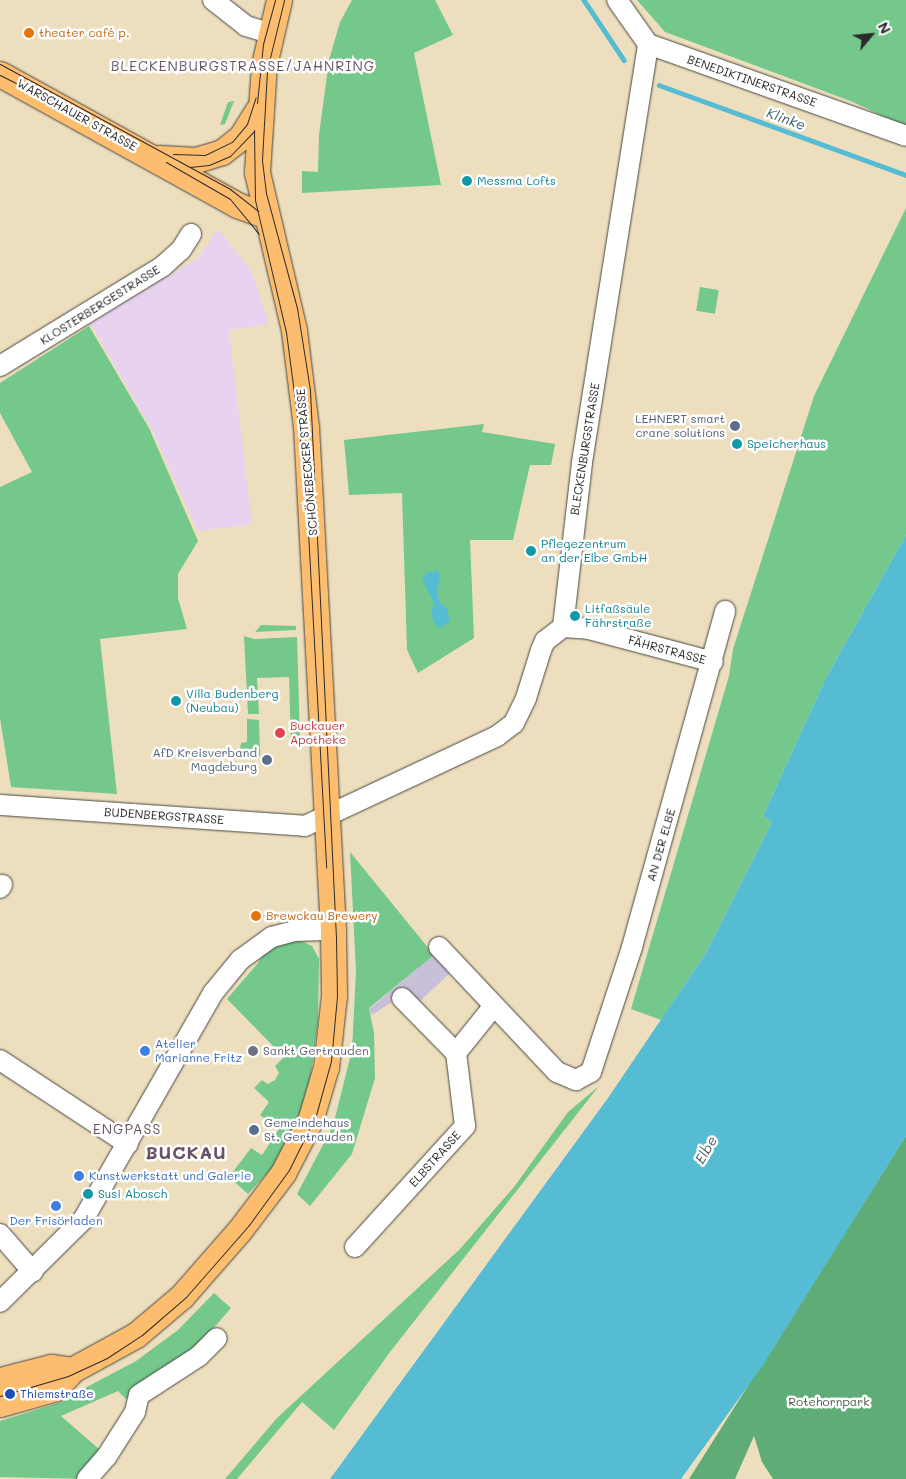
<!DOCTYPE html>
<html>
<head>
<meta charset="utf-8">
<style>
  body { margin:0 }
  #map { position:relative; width:906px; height:1479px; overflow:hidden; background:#eddfbe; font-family:Mali,sans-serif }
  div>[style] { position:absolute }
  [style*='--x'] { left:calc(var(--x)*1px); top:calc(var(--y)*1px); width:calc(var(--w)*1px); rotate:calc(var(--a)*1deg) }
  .built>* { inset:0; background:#e7d2ef }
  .industrial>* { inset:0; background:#c8bfd8 }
  .green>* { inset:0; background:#74c88b; transform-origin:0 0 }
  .forest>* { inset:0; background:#5fac77 }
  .water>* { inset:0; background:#56bcd4 }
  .stream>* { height:4.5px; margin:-2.25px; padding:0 2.25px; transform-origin:2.25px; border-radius:2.25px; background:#56bcd4 }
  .roads { filter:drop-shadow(0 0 1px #484641) drop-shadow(0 0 1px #484641) }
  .minor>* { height:20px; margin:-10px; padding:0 10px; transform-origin:10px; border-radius:10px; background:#fff }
  .major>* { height:25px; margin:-12.5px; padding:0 12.5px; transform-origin:12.5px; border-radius:12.5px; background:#fcbd6f }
  .tram>* { height:1px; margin:-0.5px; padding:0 0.5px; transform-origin:0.5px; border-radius:0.5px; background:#2b2b2b }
  .dots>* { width:14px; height:14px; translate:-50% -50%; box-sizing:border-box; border:2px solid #fff; border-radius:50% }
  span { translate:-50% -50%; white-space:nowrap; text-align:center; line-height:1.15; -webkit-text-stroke:5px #fff; paint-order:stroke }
  .food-label { font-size:12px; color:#c56008 }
  .left { translate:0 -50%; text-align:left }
  .street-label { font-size:12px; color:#2b2b2b }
  .culture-label { font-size:12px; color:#0d838f }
  .service-label { font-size:12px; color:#4e5e75 }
  .right { translate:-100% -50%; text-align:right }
  .health-label { font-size:12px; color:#be3a42 }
  .shop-label { font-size:12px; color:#366cbe }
  .worship-label { font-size:12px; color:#5b616d }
  .transit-label { font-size:12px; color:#164399 }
  .park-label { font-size:12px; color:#45624d }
  .neighbourhood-label { font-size:14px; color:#695265; letter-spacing:1px }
  .water-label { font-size:14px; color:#3a5e66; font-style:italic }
  .district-label { font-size:18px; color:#695265; font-weight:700; letter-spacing:1px }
  .north { position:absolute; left:846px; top:10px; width:50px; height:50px; -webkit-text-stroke:4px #fff; paint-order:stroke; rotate:62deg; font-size:14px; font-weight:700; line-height:20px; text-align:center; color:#2b2b2b }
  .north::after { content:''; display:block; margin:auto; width:18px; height:22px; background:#2b2b2b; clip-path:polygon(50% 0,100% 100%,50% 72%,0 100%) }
</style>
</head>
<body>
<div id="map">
  <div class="built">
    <i style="clip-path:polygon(218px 229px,251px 270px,269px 324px,229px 330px,252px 524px,198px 531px,153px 432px,90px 323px,198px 258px)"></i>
  </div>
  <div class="industrial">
    <i style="clip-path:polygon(434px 955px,450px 973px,417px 1004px,406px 993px,372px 1015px,369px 1009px)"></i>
  </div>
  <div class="green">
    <i style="clip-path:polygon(352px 0,435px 0,453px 35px,414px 53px,441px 185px,302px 193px,302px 171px,318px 172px,319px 135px,329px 60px,340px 22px)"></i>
    <i style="clip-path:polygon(637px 0,906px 0,906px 127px,853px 102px,665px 32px)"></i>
    <i style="clip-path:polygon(234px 101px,225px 124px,220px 125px,228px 102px)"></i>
    <i style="clip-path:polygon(906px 208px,906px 535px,826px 678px,763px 816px,772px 822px,706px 953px,661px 1020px,631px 1009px,729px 676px,733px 649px,814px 396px)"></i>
    <i style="left:700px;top:287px;width:19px;height:24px;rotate:9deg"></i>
    <i style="clip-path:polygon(89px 326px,149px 428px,198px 541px,178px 574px,178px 598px,187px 629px,100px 639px,117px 794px,11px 787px,0 718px,0 487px,32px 472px,0 413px,0 383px)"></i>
    <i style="clip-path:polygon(484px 424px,482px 432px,555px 444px,551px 465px,530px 465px,513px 540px,470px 540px,474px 638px,418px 673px,407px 650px,402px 493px,349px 495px,344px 440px)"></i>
    <i style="clip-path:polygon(261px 625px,296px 626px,296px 630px,255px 632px)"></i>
    <i style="clip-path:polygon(244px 636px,254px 639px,297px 637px,300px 741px,291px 742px,289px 677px,257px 678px,259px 714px,248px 714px)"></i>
    <i style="clip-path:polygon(247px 719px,259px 720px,260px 756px,222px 757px,222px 750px,240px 749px,241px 743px,247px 742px)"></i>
    <i style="clip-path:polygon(350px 852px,434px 955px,369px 1008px,374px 1033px,375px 1078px,352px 1154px,310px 1206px,297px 1194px,333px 1126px,352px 1050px,356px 971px)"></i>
    <i style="clip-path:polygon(299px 940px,312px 946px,319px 959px,318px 1021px,310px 1082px,303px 1115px,273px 1167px,248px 1194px,229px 1177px,251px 1148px,262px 1155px,279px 1129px,260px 1115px,269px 1102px,254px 1088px,262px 1080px,268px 1084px,275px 1080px,279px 1073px,275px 1066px,284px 1057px,227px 999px,258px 963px,266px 948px)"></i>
    <i style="clip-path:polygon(599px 1086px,390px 1352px,334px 1430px,302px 1402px,237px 1479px,225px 1479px,277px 1418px,460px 1249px,514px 1187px,568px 1112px)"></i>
    <i style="clip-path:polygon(214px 1293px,231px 1308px,198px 1346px,126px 1399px,118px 1391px,61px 1416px,107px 1456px,87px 1479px,0 1477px,0 1421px,71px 1399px,85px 1388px,136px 1361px,178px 1330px)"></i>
  </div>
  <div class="forest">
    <i style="clip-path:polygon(906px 1136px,906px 1479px,773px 1479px,762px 1462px,754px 1436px,735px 1479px,689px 1479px)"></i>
  </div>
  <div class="water">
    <i style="clip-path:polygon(906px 535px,906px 1136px,763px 1365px,681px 1479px,330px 1479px,608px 1098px,706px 953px,772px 822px,763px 816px,826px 678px)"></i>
    <i style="clip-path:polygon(437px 571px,440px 575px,437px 592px,440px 603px,447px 609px,450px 621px,441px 628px,435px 624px,431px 612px,434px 604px,422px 579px,428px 572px)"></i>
  </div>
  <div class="stream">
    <i style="--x:584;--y:0;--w:72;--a:56.3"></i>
    <i style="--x:659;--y:85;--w:263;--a:20"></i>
  </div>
  <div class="roads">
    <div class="minor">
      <i style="--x:213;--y:0;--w:42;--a:38.2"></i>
      <i style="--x:246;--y:26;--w:24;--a:17"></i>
      <i style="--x:617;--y:0;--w:54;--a:54.8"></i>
      <i style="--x:648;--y:44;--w:274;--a:19.6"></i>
      <i style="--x:0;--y:366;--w:191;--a:-31.5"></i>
      <i style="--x:163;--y:266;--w:24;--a:-42"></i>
      <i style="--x:181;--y:250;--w:19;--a:-58"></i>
      <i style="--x:563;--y:627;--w:26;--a:4"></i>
      <i style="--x:589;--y:629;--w:128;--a:14.9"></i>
      <i style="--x:0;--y:805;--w:306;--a:3.9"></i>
      <i style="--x:305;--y:826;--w:212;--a:-25.1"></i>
      <i style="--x:497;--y:736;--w:21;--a:-37"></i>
      <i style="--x:514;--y:723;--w:28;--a:-64"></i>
      <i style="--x:526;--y:698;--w:50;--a:-72.6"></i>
      <i style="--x:541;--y:650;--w:10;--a:-66"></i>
      <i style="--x:545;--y:641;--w:23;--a:-38"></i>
      <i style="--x:563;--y:627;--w:166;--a:-83.4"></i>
      <i style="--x:582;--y:462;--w:423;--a:-81"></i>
      <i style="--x:0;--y:888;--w:4;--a:-56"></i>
      <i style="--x:439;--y:947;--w:172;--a:46.7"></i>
      <i style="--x:557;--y:1072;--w:21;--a:23"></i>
      <i style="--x:576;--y:1080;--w:17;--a:-28"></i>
      <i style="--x:591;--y:1072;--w:132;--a:-71.8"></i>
      <i style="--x:632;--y:947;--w:349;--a:-74.5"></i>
      <i style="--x:456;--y:1053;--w:59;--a:-51.2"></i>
      <i style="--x:0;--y:1060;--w:153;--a:33.3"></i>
      <i style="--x:0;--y:1234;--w:50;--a:49"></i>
      <i style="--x:355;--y:1247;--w:164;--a:-47.7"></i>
      <i style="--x:465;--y:1126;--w:74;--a:-97"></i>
      <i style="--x:456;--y:1053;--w:77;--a:-134.5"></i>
      <i style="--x:0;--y:1302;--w:117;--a:-44.7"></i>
      <i style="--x:83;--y:1220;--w:262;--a:-60.2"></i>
      <i style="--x:213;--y:993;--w:43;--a:-50.7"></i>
      <i style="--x:240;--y:960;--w:39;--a:-36"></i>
      <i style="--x:272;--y:937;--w:24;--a:-15"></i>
      <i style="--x:295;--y:931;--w:38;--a:-2"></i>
      <i style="--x:87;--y:1479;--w:30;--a:-49"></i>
      <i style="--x:107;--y:1456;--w:52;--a:-57.5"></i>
      <i style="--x:135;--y:1412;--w:17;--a:-77"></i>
      <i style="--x:139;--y:1395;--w:72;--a:-33"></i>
      <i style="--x:199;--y:1356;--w:25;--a:-45"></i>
    </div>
    <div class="major">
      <i style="--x:0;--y:74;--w:271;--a:28.9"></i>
      <i style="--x:237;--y:205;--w:30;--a:20"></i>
      <i style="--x:159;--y:158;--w:37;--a:3"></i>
      <i style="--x:196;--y:160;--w:27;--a:-17"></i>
      <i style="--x:222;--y:152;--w:24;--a:-38"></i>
      <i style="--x:241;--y:137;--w:31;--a:-58"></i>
      <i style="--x:0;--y:1380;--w:53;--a:-14.3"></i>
      <i style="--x:51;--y:1367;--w:21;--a:8"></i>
      <i style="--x:0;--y:1404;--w:58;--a:-15.9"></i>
      <i style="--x:56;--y:1388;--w:24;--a:-48"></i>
      <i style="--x:72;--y:1370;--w:73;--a:-28.7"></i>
      <i style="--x:136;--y:1335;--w:60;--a:-40.3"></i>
      <i style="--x:182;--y:1296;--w:86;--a:-48.8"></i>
      <i style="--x:239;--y:1231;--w:73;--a:-52.8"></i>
      <i style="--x:283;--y:1173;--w:59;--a:-62.6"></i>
      <i style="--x:310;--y:1121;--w:56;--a:-73.5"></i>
      <i style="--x:326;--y:1067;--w:71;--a:-83.6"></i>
      <i style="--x:334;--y:996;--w:66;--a:-90.9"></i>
      <i style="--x:333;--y:930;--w:504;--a:-93.07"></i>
      <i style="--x:306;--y:427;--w:98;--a:-97.1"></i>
      <i style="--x:294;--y:330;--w:162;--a:-103.2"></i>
      <i style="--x:257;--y:172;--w:107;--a:-86.3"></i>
      <i style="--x:264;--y:65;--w:67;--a:-77"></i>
    </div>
  </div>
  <div class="tram">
    <i style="--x:0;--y:64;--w:262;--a:28.5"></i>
    <i style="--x:230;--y:189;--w:36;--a:38"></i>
    <i style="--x:0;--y:75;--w:75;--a:26.9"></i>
    <i style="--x:257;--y:103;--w:59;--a:-84.2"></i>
    <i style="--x:263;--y:44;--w:46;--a:-74.7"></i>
    <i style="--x:254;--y:130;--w:70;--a:89.2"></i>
    <i style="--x:255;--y:200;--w:136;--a:76.8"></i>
    <i style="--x:286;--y:332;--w:145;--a:82.5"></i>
    <i style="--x:305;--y:476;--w:392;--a:86.9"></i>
    <i style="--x:173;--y:154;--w:32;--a:2"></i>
    <i style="--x:205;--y:155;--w:30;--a:-26"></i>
    <i style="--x:232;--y:142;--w:23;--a:-50"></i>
    <i style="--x:247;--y:124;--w:28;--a:-72"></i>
    <i style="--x:166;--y:162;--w:74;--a:30"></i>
    <i style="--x:230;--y:199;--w:45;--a:50.4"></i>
    <i style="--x:190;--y:167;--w:19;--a:-6"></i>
    <i style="--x:209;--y:165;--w:23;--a:-23"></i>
    <i style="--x:230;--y:156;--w:35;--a:-46"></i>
    <i style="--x:0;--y:1396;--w:71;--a:-16.4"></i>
    <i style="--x:68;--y:1376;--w:43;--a:-24.8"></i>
    <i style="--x:107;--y:1358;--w:42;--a:-33.3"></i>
    <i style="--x:142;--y:1335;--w:58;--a:-40.8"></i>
    <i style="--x:186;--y:1297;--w:96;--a:-48.8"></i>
    <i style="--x:249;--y:1225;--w:68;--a:-54"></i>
    <i style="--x:289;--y:1170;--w:61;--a:-63.9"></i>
    <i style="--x:316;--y:1115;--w:56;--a:-74.5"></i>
    <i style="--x:331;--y:1061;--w:65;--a:-84.7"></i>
    <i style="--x:337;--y:996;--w:58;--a:-91"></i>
    <i style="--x:336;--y:938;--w:549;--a:-92.72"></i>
    <i style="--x:310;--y:390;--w:83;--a:-99"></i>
    <i style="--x:297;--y:308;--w:119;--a:-105.1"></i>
    <i style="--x:266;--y:193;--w:33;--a:-97"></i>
    <i style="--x:262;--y:160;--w:90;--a:-86.8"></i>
    <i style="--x:267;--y:70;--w:72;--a:-76.3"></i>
  </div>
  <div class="dots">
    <i style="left:29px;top:33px;background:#e8710a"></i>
    <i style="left:467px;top:181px;background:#0f9aa8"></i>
    <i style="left:735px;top:426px;background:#5c6f8a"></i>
    <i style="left:737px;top:444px;background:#0f9aa8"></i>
    <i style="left:531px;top:551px;background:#0f9aa8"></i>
    <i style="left:575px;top:616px;background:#0f9aa8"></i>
    <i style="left:176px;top:701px;background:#0f9aa8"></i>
    <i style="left:280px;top:733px;background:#e0444e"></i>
    <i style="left:267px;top:760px;background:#5c6f8a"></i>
    <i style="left:256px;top:916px;background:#e8710a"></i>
    <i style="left:145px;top:1051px;background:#3f7fe0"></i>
    <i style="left:253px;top:1051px;background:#6b7280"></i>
    <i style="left:254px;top:1130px;background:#5c6f8a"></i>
    <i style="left:79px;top:1176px;background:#3f7fe0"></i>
    <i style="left:88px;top:1194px;background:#0f9aa8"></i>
    <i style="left:56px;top:1206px;background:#3f7fe0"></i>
    <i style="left:10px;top:1394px;background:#1a4fb4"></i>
  </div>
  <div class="food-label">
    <span class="left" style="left:39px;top:33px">theater café p.</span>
    <span class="left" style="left:266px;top:916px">Brewckau Brewery</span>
  </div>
  <div class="street-label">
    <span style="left:752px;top:81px;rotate:19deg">BENEDIKTINERSTRASSE</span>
    <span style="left:77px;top:115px;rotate:29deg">WARSCHAUER STRASSE</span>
    <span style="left:100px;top:305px;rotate:-32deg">KLOSTERBERGESTRASSE</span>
    <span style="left:585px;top:449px;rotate:-81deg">BLECKENBURGSTRASSE</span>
    <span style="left:307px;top:462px;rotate:-95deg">SCHÖNEBECKER STRASSE</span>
    <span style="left:667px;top:650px;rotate:15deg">FÄHRSTRASSE</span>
    <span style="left:164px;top:816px;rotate:4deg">BUDENBERGSTRASSE</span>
    <span style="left:661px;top:845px;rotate:-74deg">AN DER ELBE</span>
    <span style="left:435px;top:1159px;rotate:-48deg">ELBSTRASSE</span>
  </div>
  <div class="culture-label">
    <span class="left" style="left:477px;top:181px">Messma Lofts</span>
    <span class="left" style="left:747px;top:444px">Speicherhaus</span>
    <span class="left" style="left:541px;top:551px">Pflegezentrum<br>an der Elbe GmbH</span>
    <span class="left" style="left:585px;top:616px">Litfaßsäule<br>Fährstraße</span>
    <span class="left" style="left:186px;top:701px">Villa Budenberg<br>(Neubau)</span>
    <span class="left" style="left:98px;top:1194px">Susi Abosch</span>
  </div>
  <div class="service-label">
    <span class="right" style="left:725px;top:426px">LEHNERT smart<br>crane solutions</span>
    <span class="right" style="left:257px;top:760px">AfD Kreisverband<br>Magdeburg</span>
    <span class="left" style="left:264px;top:1130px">Gemeindehaus<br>St. Gertrauden</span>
  </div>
  <div class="health-label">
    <span class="left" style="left:290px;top:733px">Buckauer<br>Apotheke</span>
  </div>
  <div class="shop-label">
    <span class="left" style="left:155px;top:1051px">Atelier<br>Marianne Fritz</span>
    <span class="left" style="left:89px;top:1176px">Kunstwerkstatt und Galerie</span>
    <span style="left:56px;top:1221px">Der Frisörladen</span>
  </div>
  <div class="worship-label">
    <span class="left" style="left:263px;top:1051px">Sankt Gertrauden</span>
  </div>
  <div class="transit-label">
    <span class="left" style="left:20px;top:1394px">Thiemstraße</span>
  </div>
  <div class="park-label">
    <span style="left:829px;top:1402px">Rotehornpark</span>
  </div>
  <div class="neighbourhood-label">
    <span style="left:243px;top:66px">BLECKENBURGSTRASSE/JAHNRING</span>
    <span style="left:127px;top:1129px">ENGPASS</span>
  </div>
  <div class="water-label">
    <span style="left:786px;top:119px;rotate:20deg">Klinke</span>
    <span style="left:706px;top:1150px;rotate:-60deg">Elbe</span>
  </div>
  <div class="district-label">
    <span style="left:186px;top:1152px">BUCKAU</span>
  </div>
  <div class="north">N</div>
</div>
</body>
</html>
